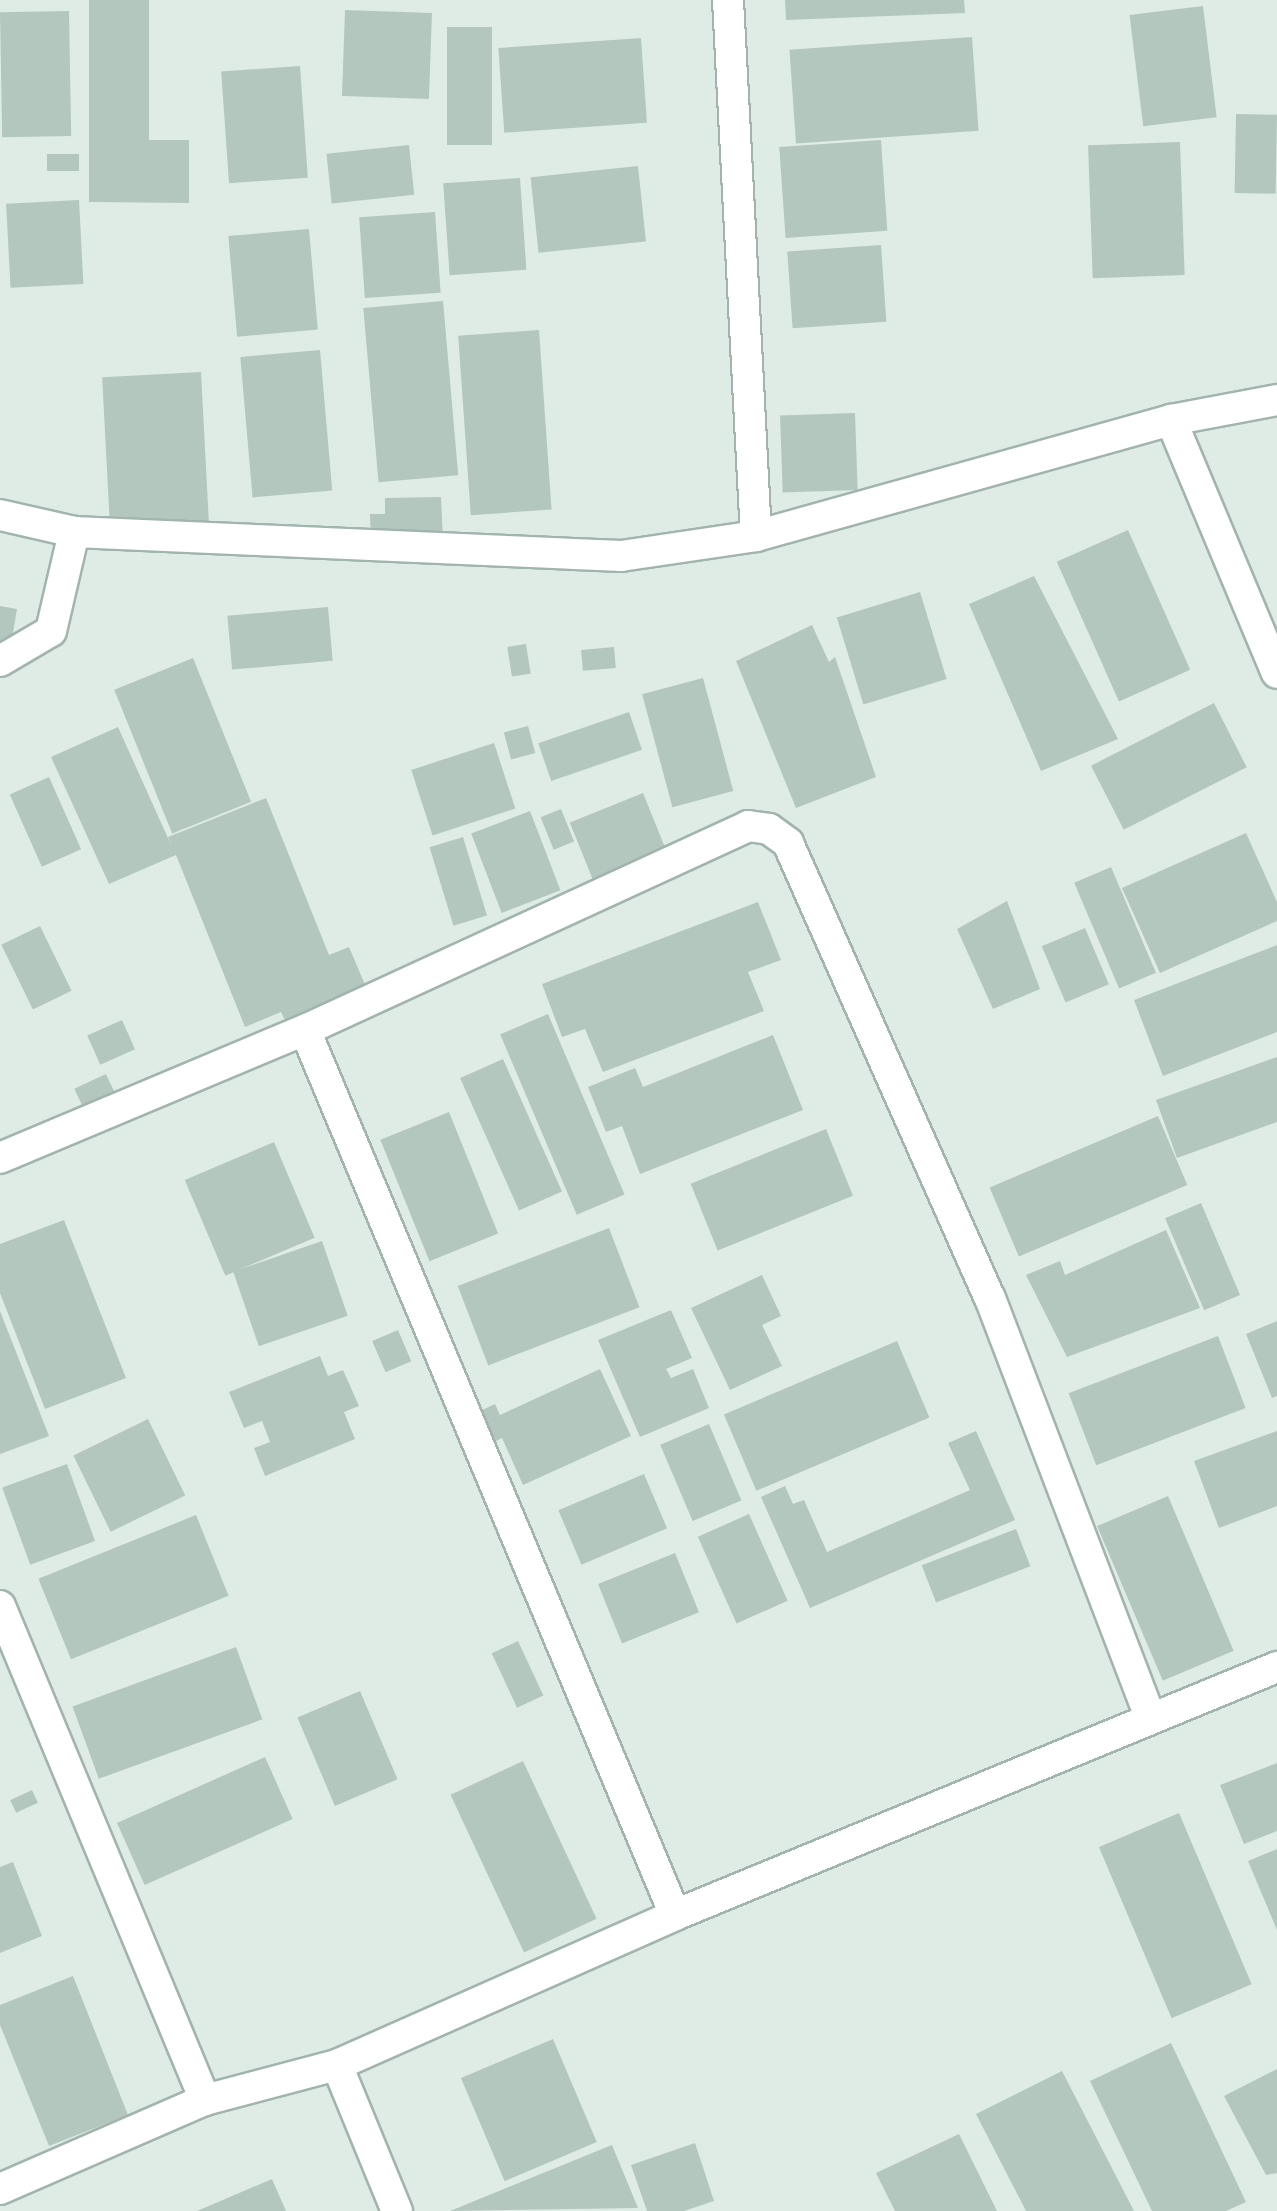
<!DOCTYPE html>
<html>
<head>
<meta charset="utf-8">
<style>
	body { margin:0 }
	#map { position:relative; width:1277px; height:2211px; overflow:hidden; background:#dfece6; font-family:"Nunito Sans",sans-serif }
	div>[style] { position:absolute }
	.building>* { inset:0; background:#b4c7be; transform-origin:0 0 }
	.roads { filter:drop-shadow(2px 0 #a1b4ad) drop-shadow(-2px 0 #a1b4ad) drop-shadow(0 2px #a1b4ad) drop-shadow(0 -2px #a1b4ad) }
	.street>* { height:30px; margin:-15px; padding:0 15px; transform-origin:15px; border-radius:15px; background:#fff }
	span { translate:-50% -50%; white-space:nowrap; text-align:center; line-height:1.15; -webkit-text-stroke:8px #f0f8f4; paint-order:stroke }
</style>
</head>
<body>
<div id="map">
	<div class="building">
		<i style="clip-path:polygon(89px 0,149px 0,149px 140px,189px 140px,189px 203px,89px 202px)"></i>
		<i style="clip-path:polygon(785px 0,964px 0,965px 13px,786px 20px)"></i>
		<i style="left:1203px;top:6px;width:112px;height:74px;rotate:83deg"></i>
		<i style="left:345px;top:10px;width:87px;height:86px;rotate:2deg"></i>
		<i style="left:69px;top:11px;width:125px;height:69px;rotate:89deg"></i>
		<i style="left:447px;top:27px;width:45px;height:118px"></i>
		<i style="left:972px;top:37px;width:94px;height:183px;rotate:86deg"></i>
		<i style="left:641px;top:38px;width:85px;height:143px;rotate:86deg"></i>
		<i style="left:300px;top:66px;width:112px;height:79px;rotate:86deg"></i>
		<i style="left:1236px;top:114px;width:41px;height:79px;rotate:1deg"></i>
		<i style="left:881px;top:140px;width:91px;height:102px;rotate:86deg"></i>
		<i style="left:1180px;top:142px;width:133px;height:92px;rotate:88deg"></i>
		<i style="left:409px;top:145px;width:50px;height:83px;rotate:84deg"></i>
		<i style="left:47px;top:154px;width:32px;height:17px"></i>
		<i style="left:638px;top:166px;width:76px;height:108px;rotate:84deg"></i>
		<i style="left:520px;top:178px;width:92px;height:77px;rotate:86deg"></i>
		<i style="left:79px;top:200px;width:84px;height:73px;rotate:87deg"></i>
		<i style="left:435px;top:212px;width:81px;height:76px;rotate:86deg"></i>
		<i style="left:309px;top:229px;width:101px;height:81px;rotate:85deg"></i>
		<i style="left:881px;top:245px;width:77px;height:94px;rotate:86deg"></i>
		<i style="left:443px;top:301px;width:175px;height:80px;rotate:85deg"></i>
		<i style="left:539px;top:330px;width:180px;height:81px;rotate:86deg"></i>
		<i style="left:320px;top:350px;width:141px;height:80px;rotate:85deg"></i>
		<i style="left:201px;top:372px;width:163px;height:99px;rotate:87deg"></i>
		<i style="left:855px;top:413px;width:77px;height:75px;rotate:88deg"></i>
		<i style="clip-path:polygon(441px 497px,443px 541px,371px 543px,370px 514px,385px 514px,385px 498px)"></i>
		<i style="left:1128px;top:530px;width:153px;height:78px;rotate:66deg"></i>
		<i style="clip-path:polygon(1034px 576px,1118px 739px,1041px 771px,969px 604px)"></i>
		<i style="left:920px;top:592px;width:91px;height:87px;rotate:73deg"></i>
		<i style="clip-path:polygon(0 606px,17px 609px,8px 663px,0 662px)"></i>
		<i style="left:328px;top:607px;width:54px;height:101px;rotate:85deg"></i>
		<i style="clip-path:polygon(812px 625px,829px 662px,835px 657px,876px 777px,796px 808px,736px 661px)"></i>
		<i style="left:526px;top:644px;width:30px;height:19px;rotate:81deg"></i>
		<i style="left:614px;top:647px;width:21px;height:33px;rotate:85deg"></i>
		<i style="left:193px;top:658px;width:155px;height:85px;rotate:68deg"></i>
		<i style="left:703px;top:678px;width:117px;height:63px;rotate:75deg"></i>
		<i style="left:1214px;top:703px;width:72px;height:138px;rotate:63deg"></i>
		<i style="left:629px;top:712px;width:40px;height:96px;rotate:71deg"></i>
		<i style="left:528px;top:726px;width:28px;height:25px;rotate:75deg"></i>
		<i style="clip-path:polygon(118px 727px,172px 847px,168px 837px,266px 798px,329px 955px,349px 947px,369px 994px,288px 1027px,281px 1012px,245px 1027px,176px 855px,109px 884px,51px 757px)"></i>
		<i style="left:494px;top:743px;width:69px;height:87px;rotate:72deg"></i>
		<i style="left:49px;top:777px;width:79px;height:43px;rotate:66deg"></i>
		<i style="left:643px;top:793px;width:65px;height:79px;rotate:68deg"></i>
		<i style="left:561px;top:809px;width:35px;height:22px;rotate:68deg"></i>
		<i style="left:530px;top:811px;width:85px;height:63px;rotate:69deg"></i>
		<i style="clip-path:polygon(1246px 833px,1277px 902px,1277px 921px,1160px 973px,1122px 888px)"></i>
		<i style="left:463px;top:837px;width:82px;height:35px;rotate:73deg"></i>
		<i style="left:1111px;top:867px;width:115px;height:40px;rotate:67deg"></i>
		<i style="clip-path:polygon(1007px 901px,1040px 989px,993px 1009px,957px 929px)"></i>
		<i style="clip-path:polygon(758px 902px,781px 960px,748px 972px,764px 1011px,603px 1072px,585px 1029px,562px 1037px,542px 984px)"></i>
		<i style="left:40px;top:926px;width:72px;height:43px;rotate:64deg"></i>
		<i style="left:1085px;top:928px;width:61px;height:47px;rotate:67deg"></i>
		<i style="clip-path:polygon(1277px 945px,1277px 1032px,1163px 1076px,1134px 1000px)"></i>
		<i style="left:548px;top:1014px;width:196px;height:52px;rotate:67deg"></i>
		<i style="left:122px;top:1020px;width:32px;height:38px;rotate:66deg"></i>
		<i style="clip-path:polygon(773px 1035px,803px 1110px,640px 1174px,622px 1126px,606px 1132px,588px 1087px,635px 1068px,643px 1087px)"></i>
		<i style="clip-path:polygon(1277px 1057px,1277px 1122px,1177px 1158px,1156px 1100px)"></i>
		<i style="left:503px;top:1059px;width:145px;height:47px;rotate:66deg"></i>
		<i style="left:106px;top:1074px;width:26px;height:35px;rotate:65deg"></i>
		<i style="left:449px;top:1112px;width:131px;height:74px;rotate:68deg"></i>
		<i style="left:1158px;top:1116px;width:75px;height:183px;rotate:67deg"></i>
		<i style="left:826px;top:1129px;width:72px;height:146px;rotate:68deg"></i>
		<i style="left:274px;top:1142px;width:104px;height:97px;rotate:67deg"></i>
		<i style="left:1201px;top:1203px;width:100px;height:39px;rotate:67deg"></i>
		<i style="clip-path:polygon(64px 1220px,126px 1378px,45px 1409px,0 1293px,0 1244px)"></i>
		<i style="left:609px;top:1228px;width:85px;height:162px;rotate:69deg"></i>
		<i style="clip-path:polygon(1166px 1230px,1200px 1308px,1067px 1357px,1026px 1275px,1060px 1261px,1065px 1275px)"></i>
		<i style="left:322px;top:1241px;width:79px;height:94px;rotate:71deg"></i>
		<i style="clip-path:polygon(762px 1275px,781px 1316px,762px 1325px,782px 1366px,730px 1390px,691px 1308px)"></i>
		<i style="clip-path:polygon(671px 1310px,692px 1358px,666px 1369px,671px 1378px,693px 1369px,709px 1408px,640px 1437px,598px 1340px)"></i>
		<i style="clip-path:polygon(0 1311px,49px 1436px,0 1454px)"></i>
		<i style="clip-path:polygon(1277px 1321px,1277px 1396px,1272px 1398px,1246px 1334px)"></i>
		<i style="left:398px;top:1330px;width:34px;height:28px;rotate:67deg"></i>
		<i style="left:1218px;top:1336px;width:77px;height:160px;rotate:69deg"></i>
		<i style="left:897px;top:1341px;width:83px;height:188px;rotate:67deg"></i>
		<i style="clip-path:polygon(320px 1356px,328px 1376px,343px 1370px,359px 1406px,344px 1412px,355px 1439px,265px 1476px,254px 1448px,270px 1442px,262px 1421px,244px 1428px,229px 1392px)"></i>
		<i style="clip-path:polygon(600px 1369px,631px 1436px,523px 1485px,502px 1438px,492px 1443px,478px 1412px,495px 1404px,500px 1415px)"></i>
		<i style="left:148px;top:1419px;width:85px;height:83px;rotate:64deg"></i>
		<i style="left:709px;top:1424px;width:83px;height:53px;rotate:67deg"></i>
		<i style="clip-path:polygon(976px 1431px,1015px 1520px,810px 1608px,761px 1497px,785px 1486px,793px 1504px,804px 1500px,827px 1552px,970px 1490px,948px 1443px)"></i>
		<i style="clip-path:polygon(1277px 1431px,1277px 1506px,1219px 1528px,1194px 1461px)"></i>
		<i style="left:67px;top:1464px;width:82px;height:69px;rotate:70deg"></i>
		<i style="left:644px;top:1474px;width:59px;height:93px;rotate:67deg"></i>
		<i style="left:1168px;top:1496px;width:168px;height:77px;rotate:67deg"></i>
		<i style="left:749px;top:1514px;width:95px;height:56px;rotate:66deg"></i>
		<i style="left:196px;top:1515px;width:87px;height:170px;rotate:68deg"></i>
		<i style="left:1016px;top:1529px;width:40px;height:101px;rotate:69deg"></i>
		<i style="left:675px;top:1553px;width:64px;height:83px;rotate:68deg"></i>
		<i style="left:518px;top:1641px;width:60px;height:29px;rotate:65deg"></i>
		<i style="left:236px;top:1647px;width:77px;height:174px;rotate:70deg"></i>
		<i style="left:360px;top:1691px;width:96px;height:68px;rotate:67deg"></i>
		<i style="left:265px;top:1757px;width:68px;height:162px;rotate:66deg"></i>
		<i style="left:523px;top:1761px;width:174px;height:80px;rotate:65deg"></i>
		<i style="clip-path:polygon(1277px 1763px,1277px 1831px,1244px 1844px,1220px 1785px)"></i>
		<i style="left:32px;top:1790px;width:14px;height:24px;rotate:65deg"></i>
		<i style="left:1179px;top:1813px;width:186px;height:87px;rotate:67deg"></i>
		<i style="clip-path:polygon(1277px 1849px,1277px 1930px,1248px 1861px)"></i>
		<i style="clip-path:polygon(13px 1862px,42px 1936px,0 1953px,0 1867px)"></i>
		<i style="clip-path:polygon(73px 1976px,128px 2115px,49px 2146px,0 2025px,0 2005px)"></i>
		<i style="left:553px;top:2039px;width:112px;height:100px;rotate:67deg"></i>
		<i style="clip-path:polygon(1171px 2043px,1246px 2202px,1226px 2211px,1152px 2211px,1090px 2081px)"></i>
		<i style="clip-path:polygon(1277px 2069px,1277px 2173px,1266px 2175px,1224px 2096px)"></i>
		<i style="clip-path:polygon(1062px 2071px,1134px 2211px,1026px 2211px,976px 2114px)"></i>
		<i style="clip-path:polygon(959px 2134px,997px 2211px,895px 2211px,876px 2173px)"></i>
		<i style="clip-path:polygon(695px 2143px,714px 2201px,684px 2211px,647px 2211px,631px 2165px)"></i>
		<i style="clip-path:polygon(612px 2145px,638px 2208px,450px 2211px)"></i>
		<i style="clip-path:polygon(272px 2179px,286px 2211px,197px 2211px)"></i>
	</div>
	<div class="roads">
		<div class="street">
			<i style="left:728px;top:0;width:537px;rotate:87.01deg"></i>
			<i style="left:1171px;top:420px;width:274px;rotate:67.3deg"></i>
			<i style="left:0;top:515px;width:76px;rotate:12.9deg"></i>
			<i style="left:74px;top:532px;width:548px;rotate:2.51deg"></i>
			<i style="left:621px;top:556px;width:136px;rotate:-8.4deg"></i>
			<i style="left:756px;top:536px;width:431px;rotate:-15.6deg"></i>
			<i style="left:1171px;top:420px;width:108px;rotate:-10.7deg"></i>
			<i style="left:0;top:661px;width:59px;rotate:-30.5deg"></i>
			<i style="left:51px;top:631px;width:102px;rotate:-76.9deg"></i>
			<i style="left:305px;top:1030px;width:959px;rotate:67.31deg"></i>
			<i style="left:0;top:1158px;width:331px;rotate:-22.8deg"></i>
			<i style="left:305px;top:1030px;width:488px;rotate:-24.7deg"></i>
			<i style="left:748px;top:826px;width:21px;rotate:8deg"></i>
			<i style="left:769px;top:829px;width:24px;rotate:36deg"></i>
			<i style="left:788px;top:843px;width:498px;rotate:66.1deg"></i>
			<i style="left:990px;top:1298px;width:449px;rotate:69.1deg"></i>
			<i style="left:0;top:1606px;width:535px;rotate:67.46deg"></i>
			<i style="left:337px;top:2065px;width:158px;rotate:67.7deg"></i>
			<i style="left:0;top:2189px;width:223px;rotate:-23.5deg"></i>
			<i style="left:205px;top:2100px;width:137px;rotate:-14.9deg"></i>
			<i style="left:337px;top:2065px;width:370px;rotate:-23.9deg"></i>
			<i style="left:675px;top:1915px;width:651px;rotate:-22.39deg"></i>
		</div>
	</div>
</div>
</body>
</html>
